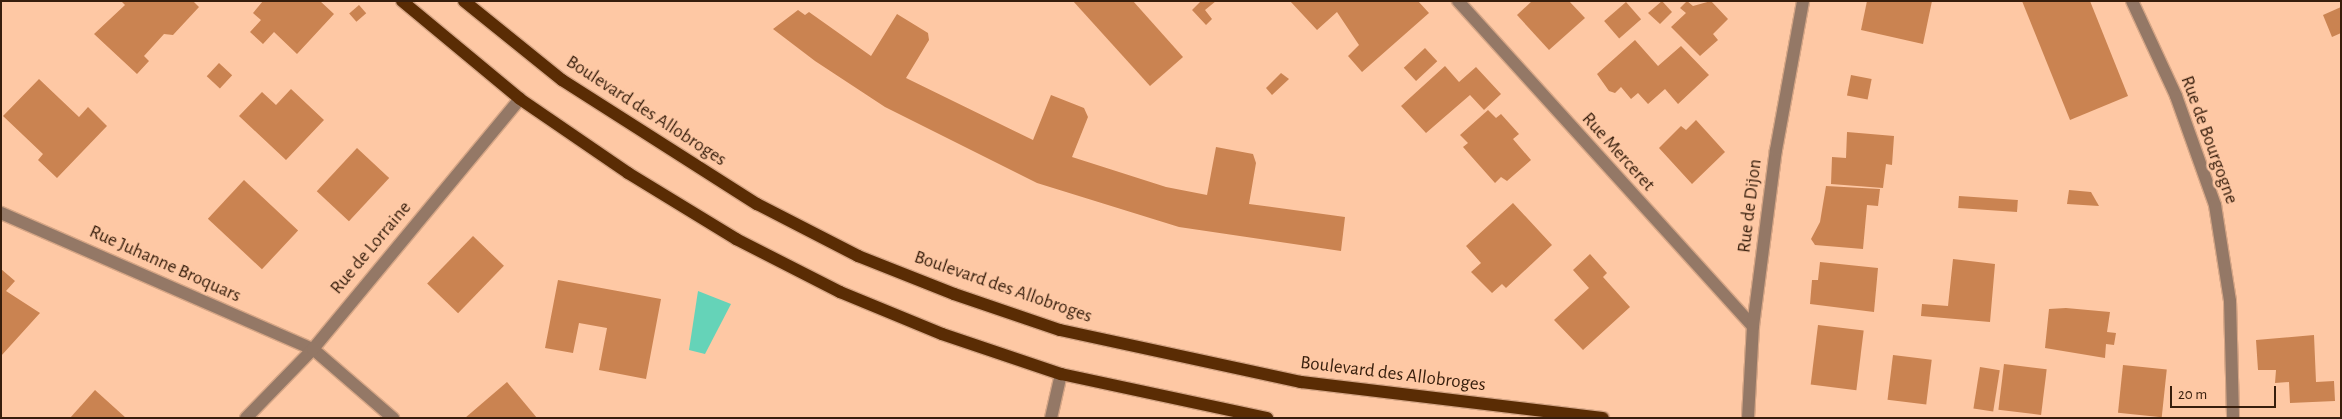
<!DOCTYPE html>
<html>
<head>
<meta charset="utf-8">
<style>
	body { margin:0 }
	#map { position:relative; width:2342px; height:419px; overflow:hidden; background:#fec8a4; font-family:"Alegreya Sans",sans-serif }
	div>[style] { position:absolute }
	.water>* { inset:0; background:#65d3b8 }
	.building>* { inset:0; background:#ca8351; transform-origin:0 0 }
	.roads { filter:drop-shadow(1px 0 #d6a686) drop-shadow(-1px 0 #d6a686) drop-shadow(0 1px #d6a686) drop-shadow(0 -1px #d6a686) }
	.minor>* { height:12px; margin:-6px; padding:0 6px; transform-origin:6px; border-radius:6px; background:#947866 }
	.major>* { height:12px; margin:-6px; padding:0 6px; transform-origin:6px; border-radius:6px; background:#5a2c04 }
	span { translate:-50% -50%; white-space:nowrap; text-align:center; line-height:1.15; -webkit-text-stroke:5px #fec8a4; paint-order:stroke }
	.street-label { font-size:19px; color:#371e0c }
	.frame { position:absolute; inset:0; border:2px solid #371e0c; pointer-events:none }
	.scale { position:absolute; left:2170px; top:386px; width:106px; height:22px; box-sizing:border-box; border:2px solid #371e0c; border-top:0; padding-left:6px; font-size:15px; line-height:18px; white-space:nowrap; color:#371e0c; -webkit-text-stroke:4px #fec8a4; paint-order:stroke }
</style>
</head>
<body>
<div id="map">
	<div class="water">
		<i style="clip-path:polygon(698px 291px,731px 304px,705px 354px,689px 350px)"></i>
	</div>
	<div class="building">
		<i style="clip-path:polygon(121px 1px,193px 1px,199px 7px,173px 35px,164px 34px,144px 56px,149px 61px,137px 74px,94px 34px,125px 5px)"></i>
		<i style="clip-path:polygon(263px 1px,320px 1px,334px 14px,297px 54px,274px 32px,263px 44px,250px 32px,261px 20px,253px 13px)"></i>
		<i style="clip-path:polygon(1073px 1px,1133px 1px,1183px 57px,1150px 86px)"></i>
		<i style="clip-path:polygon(1201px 1px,1216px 1px,1205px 10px,1212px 19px,1206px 25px,1192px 10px)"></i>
		<i style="clip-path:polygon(1290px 1px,1418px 1px,1429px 13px,1362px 72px,1348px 56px,1359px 45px,1337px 12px,1317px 30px)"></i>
		<i style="clip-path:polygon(1532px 1px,1569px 1px,1585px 18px,1549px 50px,1517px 15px)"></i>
		<i style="clip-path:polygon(1662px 1px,1672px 12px,1660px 24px,1648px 13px)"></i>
		<i style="clip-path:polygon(1687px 1px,1693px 6px,1711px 1px,1728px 19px,1713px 34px,1718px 40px,1700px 56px,1671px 27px,1686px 13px,1680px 8px)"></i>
		<i style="clip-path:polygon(1867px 1px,1932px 1px,1923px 44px,1861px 30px)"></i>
		<i style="clip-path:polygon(2022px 1px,2090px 1px,2128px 96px,2070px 120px)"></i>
		<i style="left:1626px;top:2px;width:23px;height:29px;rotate:49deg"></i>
		<i style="left:359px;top:5px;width:11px;height:13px;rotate:49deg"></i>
		<i style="clip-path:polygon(2341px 7px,2341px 33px,2332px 37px,2323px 15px)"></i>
		<i style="clip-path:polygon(798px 10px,805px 15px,809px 12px,871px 56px,897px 14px,928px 33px,929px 40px,906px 78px,1033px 140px,1051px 95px,1084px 108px,1088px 117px,1072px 157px,1166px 187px,1207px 195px,1216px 147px,1253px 154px,1256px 163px,1249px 204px,1345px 217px,1341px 251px,1179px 227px,1037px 183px,885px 107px,815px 61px,773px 29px)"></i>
		<i style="clip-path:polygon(1635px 40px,1658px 66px,1681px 46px,1709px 75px,1678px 104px,1665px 89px,1648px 104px,1638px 93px,1631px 99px,1621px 87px,1615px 93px,1609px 91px,1597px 74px)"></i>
		<i style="left:1425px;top:48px;width:18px;height:29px;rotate:47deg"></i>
		<i style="left:219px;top:63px;width:18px;height:18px;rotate:43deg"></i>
		<i style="clip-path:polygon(1445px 66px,1459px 82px,1476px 67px,1501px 94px,1484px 110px,1470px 95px,1426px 133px,1401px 106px)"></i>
		<i style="clip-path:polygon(1281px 73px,1289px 79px,1272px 95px,1266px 88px)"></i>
		<i style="left:1851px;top:75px;width:21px;height:21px;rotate:11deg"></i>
		<i style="clip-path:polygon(39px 79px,79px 117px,88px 107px,107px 126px,57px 178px,38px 160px,43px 154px,3px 116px)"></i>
		<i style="clip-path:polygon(291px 89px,324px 120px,286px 160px,239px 116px,262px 92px,276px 105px)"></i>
		<i style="clip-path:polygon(1488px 110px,1496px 118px,1501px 114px,1519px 134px,1513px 139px,1531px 160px,1507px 181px,1501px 177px,1495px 183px,1463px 147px,1468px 143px,1460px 135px)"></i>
		<i style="clip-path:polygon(1696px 120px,1725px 152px,1692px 184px,1659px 148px,1681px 126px,1686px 130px)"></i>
		<i style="clip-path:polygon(1847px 132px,1894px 136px,1892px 165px,1886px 164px,1883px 188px,1831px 184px,1832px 157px,1846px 158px)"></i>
		<i style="left:357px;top:148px;width:44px;height:59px;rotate:43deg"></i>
		<i style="left:244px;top:180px;width:74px;height:53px;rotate:43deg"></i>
		<i style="clip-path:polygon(1826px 186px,1880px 189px,1878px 206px,1867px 205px,1863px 249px,1815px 245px,1811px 239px,1820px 222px)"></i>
		<i style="clip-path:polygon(2069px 190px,2091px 192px,2099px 206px,2067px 204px)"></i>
		<i style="left:1959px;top:196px;width:59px;height:12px;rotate:4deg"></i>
		<i style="clip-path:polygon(1513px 203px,1552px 245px,1506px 288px,1502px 284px,1492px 293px,1471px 272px,1481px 263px,1466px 246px)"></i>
		<i style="left:473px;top:236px;width:43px;height:66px;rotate:44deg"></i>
		<i style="clip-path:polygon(1590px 254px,1607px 273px,1603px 277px,1630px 307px,1583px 350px,1554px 320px,1589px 288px,1573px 270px)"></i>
		<i style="clip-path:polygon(1953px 259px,1995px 264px,1990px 322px,1921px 316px,1922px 304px,1948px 306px)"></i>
		<i style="clip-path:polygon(1820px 262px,1878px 268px,1874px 312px,1810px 304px,1812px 280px,1818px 280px)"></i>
		<i style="clip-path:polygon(1px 269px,15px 281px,6px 291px,40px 313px,1px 356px)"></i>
		<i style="clip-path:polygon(558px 280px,661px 299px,646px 379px,599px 370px,607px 328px,579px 323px,573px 353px,545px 348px)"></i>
		<i style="clip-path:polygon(2066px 308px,2110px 312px,2107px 332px,2116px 333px,2114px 345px,2106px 344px,2105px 358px,2045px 348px,2049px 309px)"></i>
		<i style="left:1818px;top:325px;width:46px;height:60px;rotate:7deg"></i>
		<i style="clip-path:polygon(2314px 335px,2316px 382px,2334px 381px,2335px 401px,2290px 403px,2289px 382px,2275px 383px,2276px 370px,2258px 370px,2256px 340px)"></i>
		<i style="left:1893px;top:355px;width:39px;height:45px;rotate:7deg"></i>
		<i style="left:2004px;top:364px;width:43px;height:46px;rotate:7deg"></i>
		<i style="left:2123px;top:365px;width:44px;height:48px;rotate:6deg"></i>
		<i style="left:1980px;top:367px;width:20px;height:42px;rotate:9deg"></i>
		<i style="clip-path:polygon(507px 382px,537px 418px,465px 418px)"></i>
		<i style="clip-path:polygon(95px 390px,126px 418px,70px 418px)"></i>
	</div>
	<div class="roads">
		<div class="minor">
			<i style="left:1458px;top:1px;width:439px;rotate:47.8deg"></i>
			<i style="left:2132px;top:1px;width:105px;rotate:65.1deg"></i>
			<i style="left:2176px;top:96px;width:116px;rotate:70.3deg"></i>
			<i style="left:2215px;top:205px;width:97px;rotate:81.1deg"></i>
			<i style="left:2230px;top:301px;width:117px;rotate:88.5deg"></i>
			<i style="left:1px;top:213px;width:340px;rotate:23.6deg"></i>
			<i style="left:313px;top:349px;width:106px;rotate:40.8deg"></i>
			<i style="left:246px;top:418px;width:96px;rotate:-45.8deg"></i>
			<i style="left:313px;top:349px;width:325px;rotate:-50.4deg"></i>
			<i style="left:1051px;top:418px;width:45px;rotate:-77.2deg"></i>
			<i style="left:1748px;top:418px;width:92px;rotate:-86.9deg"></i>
			<i style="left:1753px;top:326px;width:177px;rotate:-82.6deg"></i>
			<i style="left:1776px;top:150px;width:151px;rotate:-79.7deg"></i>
		</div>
		<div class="major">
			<i style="left:402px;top:1px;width:153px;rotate:39.7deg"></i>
			<i style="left:520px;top:99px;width:131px;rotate:34.4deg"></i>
			<i style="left:628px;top:173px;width:127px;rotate:31.4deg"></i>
			<i style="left:736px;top:239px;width:117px;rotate:27deg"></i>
			<i style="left:840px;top:292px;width:110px;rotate:22.4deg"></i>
			<i style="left:942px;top:334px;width:126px;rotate:18.6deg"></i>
			<i style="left:1061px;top:374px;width:211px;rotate:12.1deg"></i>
			<i style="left:464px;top:1px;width:126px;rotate:38.9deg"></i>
			<i style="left:562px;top:80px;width:231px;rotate:32.5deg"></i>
			<i style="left:757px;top:204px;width:114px;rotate:27.2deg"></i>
			<i style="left:858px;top:256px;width:103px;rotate:21.6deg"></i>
			<i style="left:954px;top:294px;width:112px;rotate:18.8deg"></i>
			<i style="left:1060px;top:330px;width:247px;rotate:12.2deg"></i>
			<i style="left:1301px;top:382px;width:304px;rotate:6.8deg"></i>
		</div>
	</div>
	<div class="street-label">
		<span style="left:646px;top:111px;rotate:33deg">Boulevard des Allobroges</span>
		<span style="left:2209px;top:140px;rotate:70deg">Rue de Bourgogne</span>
		<span style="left:1618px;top:152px;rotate:48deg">Rue Merceret</span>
		<span style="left:1750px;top:206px;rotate:-83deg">Rue de Dijon</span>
		<span style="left:371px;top:248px;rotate:-50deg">Rue de Lorraine</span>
		<span style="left:165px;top:264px;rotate:24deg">Rue Juhanne Broquars</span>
		<span style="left:1003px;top:287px;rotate:19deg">Boulevard des Allobroges</span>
		<span style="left:1393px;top:374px;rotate:7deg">Boulevard des Allobroges</span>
	</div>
	<div class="frame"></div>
	<div class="scale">20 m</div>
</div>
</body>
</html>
